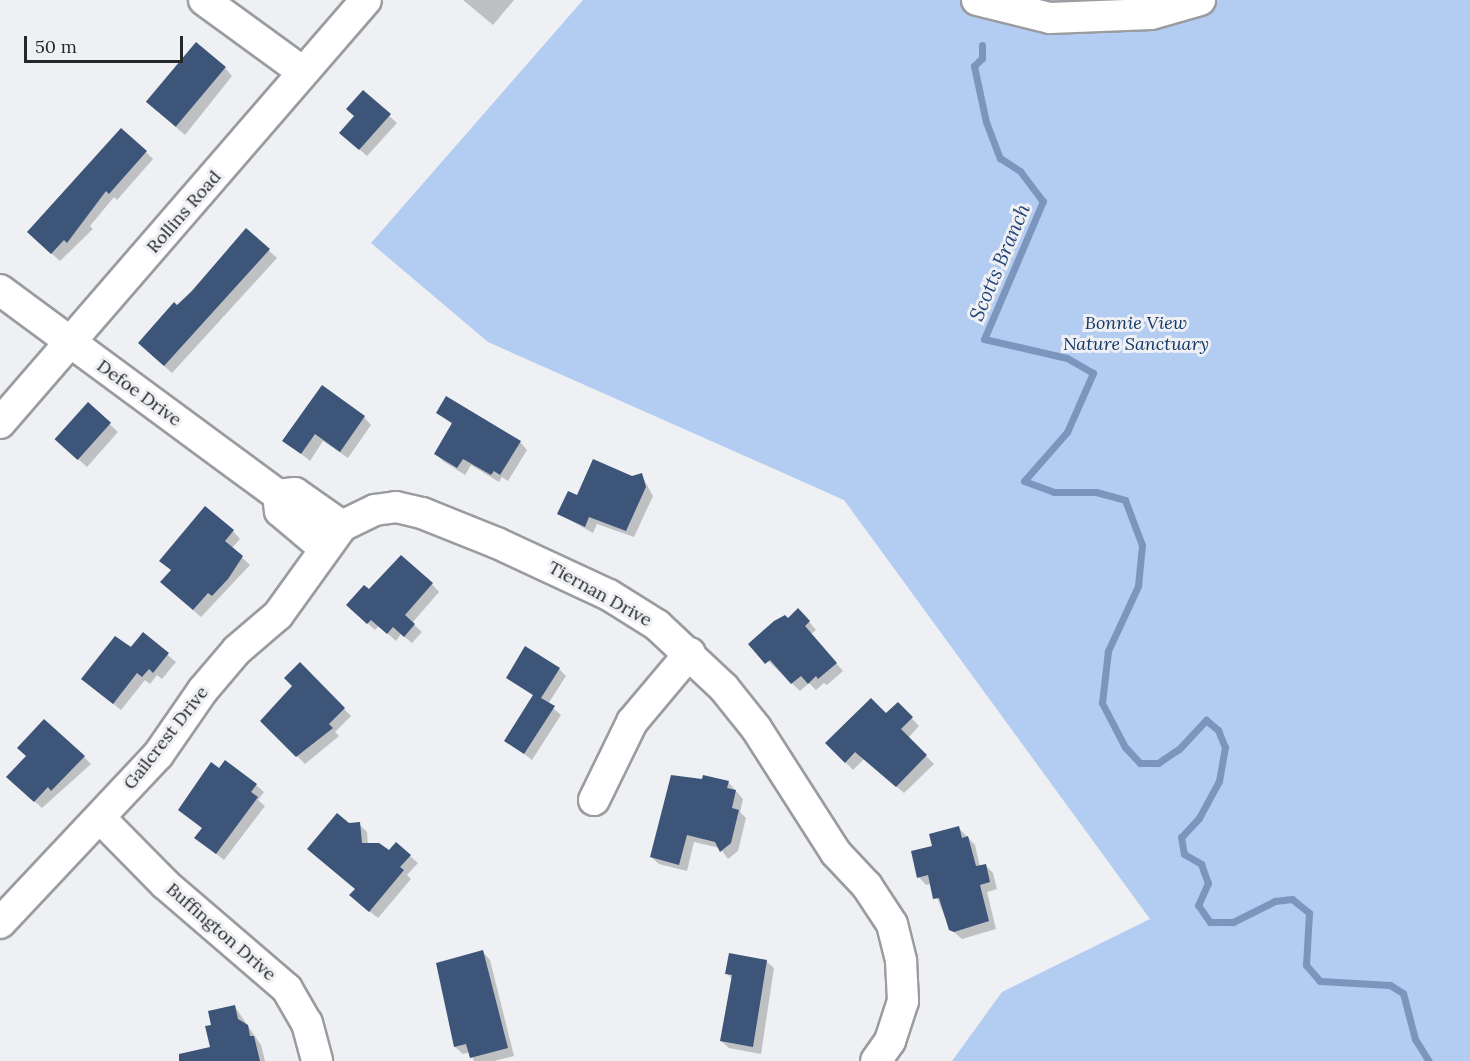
<!DOCTYPE html>
<html>
<head>
<meta charset="utf-8">
<style>
	body { margin:0 }
	#map { position:relative; width:1470px; height:1061px; overflow:hidden; background:#eef0f3; font-family:Lora,serif }
	div>[style] { position:absolute }
	.green>* { inset:0; background:#b3ccf1 }
	.shadow>* { inset:0; background:#0003 }
	.stream>* { height:7px; margin:-3.5px; padding:0 3.5px; transform-origin:3.5px; border-radius:3.5px; background:#7b95bd }
	.building>* { inset:0; background:#3e557a; transform-origin:0 0 }
	.roads { filter:drop-shadow(2px 0 #9a9c9f) drop-shadow(-2px 0 #9a9c9f) drop-shadow(0 2px #9a9c9f) drop-shadow(0 -2px #9a9c9f) }
	.minor>* { height:30px; margin:-15px; padding:0 15px; transform-origin:15px; border-radius:15px; background:#fff }
	span { translate:-50% -50%; white-space:nowrap; text-align:center; line-height:1.15; -webkit-text-stroke:6px #eef0f3; paint-order:stroke }
	.street-label { font-size:18px; color:#262728 }
	.park-label { font-size:18px; color:#153769; font-style:italic }
	.water-label { font-size:20px; color:#24467a; font-style:italic }
	.scale { position:absolute; left:24px; top:36px; width:159px; height:27px; box-sizing:border-box; border:3px solid #262728; border-top:0; padding-left:8px; font-size:18px; line-height:21px; white-space:nowrap; color:#262728; -webkit-text-stroke:4px #eef0f3; paint-order:stroke }
</style>
</head>
<body>
<div id="map">
	<div class="green">
		<i style="clip-path:polygon(583px 0,1470px 0,1470px 1061px,952px 1061px,1002px 992px,1150px 919px,844px 500px,488px 342px,371px 243px)"></i>
	</div>
	<div class="shadow">
		<i style="clip-path:polygon(463px 0,514px 0,493px 25px)"></i>
		<i style="clip-path:polygon(225px 68px,232px 76px,185px 135px,155px 109px)"></i>
		<i style="clip-path:polygon(363px 92px,397px 123px,367px 156px,349px 140px)"></i>
		<i style="clip-path:polygon(146px 152px,153px 159px,117px 200px,114px 197px,90px 226px,93px 229px,60px 261px,36px 240px)"></i>
		<i style="clip-path:polygon(246px 230px,277px 258px,172px 373px,147px 351px,177px 307px)"></i>
		<i style="clip-path:polygon(88px 404px,118px 432px,87px 467px,67px 449px,69px 426px)"></i>
		<i style="clip-path:polygon(438px 412px,520px 442px,527px 450px,508px 481px,502px 477px,499px 482px,471px 465px,465px 475px,443px 461px,436px 454px,453px 425px)"></i>
		<i style="clip-path:polygon(364px 417px,371px 425px,348px 458px,323px 441px,310px 461px,284px 440px)"></i>
		<i style="clip-path:polygon(641px 474px,653px 496px,634px 537px,597px 524px,593px 533px,559px 514px,578px 497px)"></i>
		<i style="clip-path:polygon(233px 531px,240px 539px,232px 548px,250px 565px,201px 617px,170px 590px,172px 571px)"></i>
		<i style="clip-path:polygon(432px 584px,439px 592px,412px 623px,422px 632px,412px 643px,401px 634px,396px 641px,379px 626px,375px 630px,356px 613px,369px 592px)"></i>
		<i style="clip-path:polygon(806px 618px,816px 630px,811px 634px,843px 671px,827px 685px,824px 683px,816px 690px,809px 683px,800px 691px,750px 644px,788px 620px)"></i>
		<i style="clip-path:polygon(143px 634px,176px 662px,162px 679px,157px 675px,150px 684px,145px 680px,121px 710px,91px 686px)"></i>
		<i style="clip-path:polygon(300px 664px,351px 716px,335px 732px,339px 736px,305px 764px,262px 721px,294px 686px)"></i>
		<i style="clip-path:polygon(559px 669px,566px 676px,548px 704px,561px 715px,532px 760px,506px 740px,534px 696px,507px 677px)"></i>
		<i style="clip-path:polygon(898px 704px,919px 726px,908px 738px,934px 764px,904px 793px,864px 759px,853px 770px,827px 743px,886px 715px)"></i>
		<i style="clip-path:polygon(84px 757px,91px 764px,42px 808px,16px 785px)"></i>
		<i style="clip-path:polygon(220px 770px,256px 785px,264px 792px,258px 800px,265px 806px,224px 860px,196px 838px,203px 829px,180px 810px)"></i>
		<i style="clip-path:polygon(728px 782px,743px 799px,740px 812px,746px 818px,738px 851px,728px 859px,720px 848px,694px 842px,687px 871px,659px 864px,651px 857px)"></i>
		<i style="clip-path:polygon(359px 824px,367px 832px,368px 845px,389px 852px,396px 844px,418px 863px,407px 875px,411px 879px,378px 918px,359px 903px,356px 890px,349px 825px)"></i>
		<i style="clip-path:polygon(959px 828px,975px 845px,980px 867px,985px 865px,993px 873px,997px 889px,987px 892px,996px 929px,962px 939px,950px 929px,931px 884px,926px 885px,919px 877px,934px 847px)"></i>
		<i style="clip-path:polygon(483px 952px,490px 960px,514px 1056px,494px 1061px,474px 1061px,470px 1052px,463px 1054px,455px 1047px,438px 964px)"></i>
		<i style="clip-path:polygon(766px 961px,774px 968px,761px 1054px,729px 1048px,721px 1041px,732px 979px,727px 973px)"></i>
		<i style="clip-path:polygon(235px 1007px,261px 1045px,265px 1061px,197px 1061px,211px 1048px,213px 1026px)"></i>
	</div>
	<div class="stream">
		<i style="left:982px;top:45px;width:13px;rotate:90deg"></i>
		<i style="left:982px;top:58px;width:11px;rotate:135deg"></i>
		<i style="left:974px;top:66px;width:57px;rotate:77.9deg"></i>
		<i style="left:986px;top:122px;width:39px;rotate:69deg"></i>
		<i style="left:1000px;top:158px;width:24px;rotate:33deg"></i>
		<i style="left:1020px;top:171px;width:38px;rotate:53deg"></i>
		<i style="left:1043px;top:201px;width:150px;rotate:113.1deg"></i>
		<i style="left:984px;top:339px;width:85px;rotate:12.9deg"></i>
		<i style="left:1067px;top:358px;width:30px;rotate:30deg"></i>
		<i style="left:1093px;top:373px;width:64px;rotate:113.8deg"></i>
		<i style="left:1067px;top:432px;width:65px;rotate:131.3deg"></i>
		<i style="left:1024px;top:481px;width:32px;rotate:20deg"></i>
		<i style="left:1054px;top:492px;width:42px"></i>
		<i style="left:1096px;top:492px;width:30px;rotate:15deg"></i>
		<i style="left:1125px;top:500px;width:48px;rotate:69.3deg"></i>
		<i style="left:1142px;top:545px;width:41px;rotate:95.6deg"></i>
		<i style="left:1138px;top:586px;width:72px;rotate:114.8deg"></i>
		<i style="left:1108px;top:651px;width:52px;rotate:96.6deg"></i>
		<i style="left:1102px;top:703px;width:50px;rotate:62.4deg"></i>
		<i style="left:1125px;top:747px;width:22px;rotate:47deg"></i>
		<i style="left:1140px;top:763px;width:18px"></i>
		<i style="left:1158px;top:763px;width:25px;rotate:-34deg"></i>
		<i style="left:1179px;top:749px;width:40px;rotate:-47deg"></i>
		<i style="left:1206px;top:720px;width:16px;rotate:40deg"></i>
		<i style="left:1218px;top:730px;width:18px;rotate:68deg"></i>
		<i style="left:1225px;top:747px;width:35px;rotate:100deg"></i>
		<i style="left:1219px;top:781px;width:42px;rotate:118.4deg"></i>
		<i style="left:1199px;top:818px;width:26px;rotate:133deg"></i>
		<i style="left:1181px;top:837px;width:17px;rotate:80deg"></i>
		<i style="left:1184px;top:854px;width:20px;rotate:30deg"></i>
		<i style="left:1201px;top:864px;width:20px;rotate:70deg"></i>
		<i style="left:1208px;top:883px;width:24px;rotate:114deg"></i>
		<i style="left:1198px;top:905px;width:21px;rotate:55deg"></i>
		<i style="left:1210px;top:922px;width:23px"></i>
		<i style="left:1233px;top:922px;width:47px;rotate:-26.6deg"></i>
		<i style="left:1275px;top:901px;width:17px;rotate:-7deg"></i>
		<i style="left:1292px;top:899px;width:22px;rotate:39deg"></i>
		<i style="left:1309px;top:913px;width:52px;rotate:93.3deg"></i>
		<i style="left:1306px;top:965px;width:21px;rotate:49deg"></i>
		<i style="left:1320px;top:981px;width:70px;rotate:3.3deg"></i>
		<i style="left:1390px;top:985px;width:15px;rotate:32deg"></i>
		<i style="left:1403px;top:993px;width:48px;rotate:75.4deg"></i>
		<i style="left:1415px;top:1039px;width:26px;rotate:58deg"></i>
	</div>
	<div class="building">
		<i style="left:196px;top:42px;width:39px;height:78px;rotate:40deg"></i>
		<i style="clip-path:polygon(363px 90px,391px 114px,359px 150px,339px 133px,354px 116px,346px 109px)"></i>
		<i style="clip-path:polygon(121px 128px,147px 151px,109px 194px,106px 191px,67px 243px,64px 240px,51px 254px,27px 232px)"></i>
		<i style="clip-path:polygon(246px 228px,270px 249px,164px 366px,138px 343px,174px 302px,177px 305px,192px 291px)"></i>
		<i style="clip-path:polygon(322px 385px,365px 416px,340px 452px,315px 434px,301px 454px,282px 441px)"></i>
		<i style="clip-path:polygon(446px 396px,521px 441px,500px 475px,494px 471px,491px 475px,463px 459px,457px 468px,434px 454px,452px 423px,436px 413px)"></i>
		<i style="left:88px;top:402px;width:31px;height:50px;rotate:42deg"></i>
		<i style="clip-path:polygon(593px 459px,632px 476px,642px 473px,646px 487px,626px 531px,589px 517px,585px 527px,557px 514px,568px 491px,577px 495px)"></i>
		<i style="clip-path:polygon(205px 506px,234px 530px,225px 541px,243px 556px,228px 579px,212px 596px,208px 593px,193px 610px,160px 582px,171px 570px,159px 561px)"></i>
		<i style="clip-path:polygon(401px 555px,433px 583px,405px 615px,415px 624px,404px 637px,393px 627px,387px 634px,371px 620px,367px 624px,346px 605px,364px 585px,369px 589px)"></i>
		<i style="clip-path:polygon(798px 608px,810px 621px,805px 626px,837px 663px,818px 679px,816px 676px,808px 684px,801px 676px,791px 684px,770px 660px,765px 664px,748px 644px,774px 621px,785px 615px,788px 618px)"></i>
		<i style="clip-path:polygon(143px 632px,169px 653px,153px 673px,149px 669px,142px 677px,137px 673px,113px 704px,81px 679px,115px 636px,131px 647px)"></i>
		<i style="clip-path:polygon(525px 646px,560px 668px,541px 698px,555px 706px,524px 754px,504px 741px,533px 695px,506px 678px)"></i>
		<i style="clip-path:polygon(300px 662px,345px 708px,329px 724px,333px 728px,296px 757px,260px 721px,292px 686px,284px 678px)"></i>
		<i style="clip-path:polygon(871px 698px,886px 713px,898px 702px,913px 717px,901px 729px,927px 755px,896px 787px,855px 752px,845px 763px,825px 743px)"></i>
		<i style="clip-path:polygon(44px 719px,85px 756px,51px 791px,48px 787px,34px 802px,6px 777px,26px 756px,17px 748px)"></i>
		<i style="clip-path:polygon(225px 760px,257px 784px,251px 792px,258px 797px,216px 854px,194px 838px,202px 828px,178px 810px,211px 762px,219px 768px)"></i>
		<i style="clip-path:polygon(671px 775px,702px 779px,703px 775px,729px 781px,727px 788px,736px 790px,732px 808px,739px 810px,731px 843px,720px 852px,715px 842px,687px 835px,679px 865px,650px 857px)"></i>
		<i style="clip-path:polygon(337px 813px,349px 823px,360px 822px,362px 843px,379px 843px,389px 850px,396px 842px,411px 855px,400px 867px,404px 870px,369px 912px,349px 895px,355px 889px,307px 849px)"></i>
		<i style="clip-path:polygon(959px 826px,962px 838px,968px 836px,976px 866px,986px 864px,990px 882px,980px 885px,989px 921px,954px 932px,949px 930px,939px 898px,933px 899px,928px 875px,917px 878px,911px 851px,932px 846px,929px 834px)"></i>
		<i style="clip-path:polygon(483px 950px,508px 1048px,470px 1058px,466px 1044px,454px 1047px,436px 963px)"></i>
		<i style="clip-path:polygon(729px 953px,767px 960px,753px 1047px,720px 1041px,732px 975px,725px 974px)"></i>
		<i style="clip-path:polygon(235px 1005px,238px 1019px,248px 1025px,250px 1036px,254px 1036px,260px 1061px,179px 1061px,179px 1054px,210px 1047px,205px 1026px,211px 1025px,208px 1011px)"></i>
	</div>
	<div class="roads">
		<div class="minor">
			<i style="left:204px;top:0;width:122px;rotate:36deg"></i>
			<i style="left:977px;top:0;width:75px;rotate:13.9deg"></i>
			<i style="left:1050px;top:18px;width:101px;rotate:-2.3deg"></i>
			<i style="left:1151px;top:14px;width:51px;rotate:-15.9deg"></i>
			<i style="left:0;top:290px;width:345px;rotate:36.4deg"></i>
			<i style="left:278px;top:495px;width:17px;rotate:-7deg"></i>
			<i style="left:295px;top:493px;width:57px;rotate:35.1deg"></i>
			<i style="left:0;top:423px;width:559px;rotate:-49.13deg"></i>
			<i style="left:278px;top:495px;width:16px;rotate:83deg"></i>
			<i style="left:280px;top:511px;width:57px;rotate:40.1deg"></i>
			<i style="left:594px;top:800px;width:87px;rotate:-64deg"></i>
			<i style="left:632px;top:722px;width:90px;rotate:-50deg"></i>
			<i style="left:100px;top:818px;width:93px;rotate:45.4deg"></i>
			<i style="left:165px;top:884px;width:161px;rotate:40.7deg"></i>
			<i style="left:287px;top:989px;width:39px;rotate:60deg"></i>
			<i style="left:307px;top:1023px;width:39px;rotate:75deg"></i>
			<i style="left:0;top:923px;width:231px;rotate:-46.8deg"></i>
			<i style="left:158px;top:755px;width:79px;rotate:-55.3deg"></i>
			<i style="left:203px;top:690px;width:52px;rotate:-49.6deg"></i>
			<i style="left:237px;top:650px;width:54px;rotate:-40.5deg"></i>
			<i style="left:278px;top:615px;width:110px;rotate:-54.3deg"></i>
			<i style="left:342px;top:526px;width:37px;rotate:-26deg"></i>
			<i style="left:375px;top:510px;width:21px;rotate:-8deg"></i>
			<i style="left:396px;top:507px;width:27px;rotate:13deg"></i>
			<i style="left:422px;top:513px;width:81px;rotate:21.8deg"></i>
			<i style="left:497px;top:543px;width:123px;rotate:24.9deg"></i>
			<i style="left:609px;top:595px;width:57px;rotate:32deg"></i>
			<i style="left:657px;top:625px;width:92px;rotate:43.2deg"></i>
			<i style="left:724px;top:688px;width:51px;rotate:51.3deg"></i>
			<i style="left:756px;top:728px;width:148px;rotate:57.4deg"></i>
			<i style="left:836px;top:853px;width:45px;rotate:46.8deg"></i>
			<i style="left:867px;top:886px;width:45px;rotate:56.7deg"></i>
			<i style="left:892px;top:924px;width:38px;rotate:76deg"></i>
			<i style="left:901px;top:961px;width:40px;rotate:87.1deg"></i>
			<i style="left:903px;top:1001px;width:42px;rotate:108deg"></i>
			<i style="left:890px;top:1041px;width:24px;rotate:125deg"></i>
		</div>
	</div>
	<div class="street-label">
		<span style="left:184px;top:212px;rotate:-49deg">Rollins Road</span>
		<span style="left:139px;top:393px;rotate:36deg">Defoe Drive</span>
		<span style="left:600px;top:594px;rotate:29deg">Tiernan Drive</span>
		<span style="left:166px;top:738px;rotate:-52deg">Gailcrest Drive</span>
		<span style="left:221px;top:932px;rotate:41deg">Buffington Drive</span>
	</div>
	<div class="park-label">
		<span style="left:1136px;top:334px">Bonnie View<br>Nature Sanctuary</span>
	</div>
	<div class="water-label">
		<span style="left:999px;top:262px;rotate:-67deg">Scotts Branch</span>
	</div>
	<div class="scale">50 m</div>
</div>
</body>
</html>
